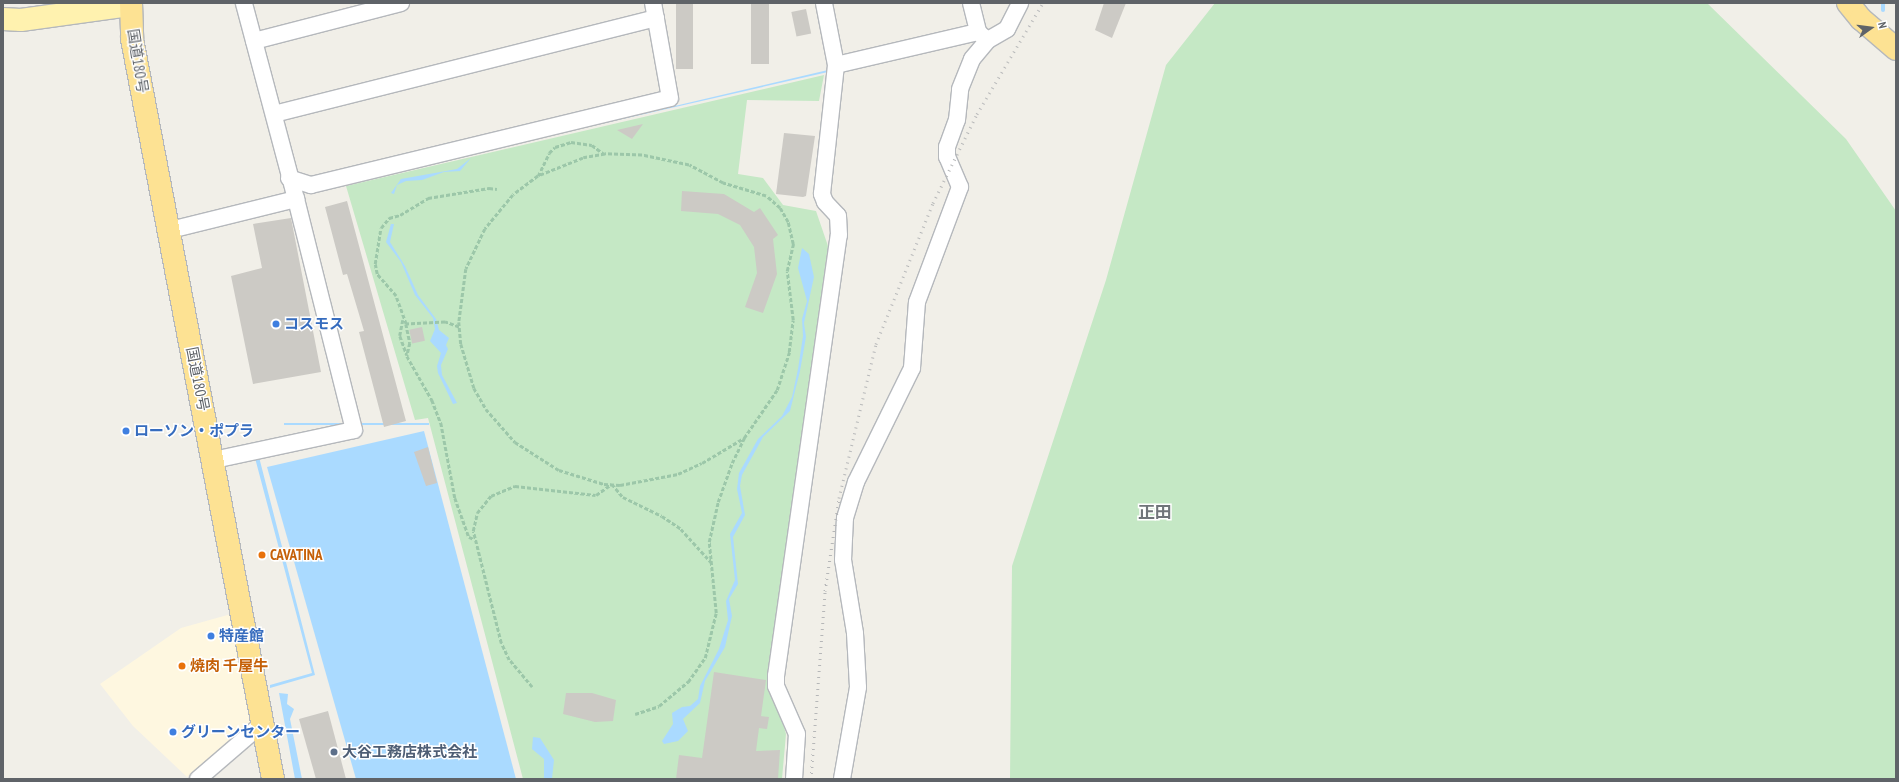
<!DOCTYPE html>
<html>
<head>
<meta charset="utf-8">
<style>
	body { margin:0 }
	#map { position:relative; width:1899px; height:782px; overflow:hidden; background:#f1efe8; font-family:"PT Sans Narrow","Noto Sans JP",sans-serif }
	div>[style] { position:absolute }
	.commercial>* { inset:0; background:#fef7e0 }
	.green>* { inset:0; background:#c5e8c5 }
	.water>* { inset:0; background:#aadaff; transform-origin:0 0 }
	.stream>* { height:4px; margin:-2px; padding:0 2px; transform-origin:2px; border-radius:2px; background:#aadaff }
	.building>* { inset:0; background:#cccac5; transform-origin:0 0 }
	.path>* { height:2.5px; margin-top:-1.25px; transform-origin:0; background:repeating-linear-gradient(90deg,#9cc7a9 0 4px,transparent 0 6px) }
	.roads { filter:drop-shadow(1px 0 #b5b8bc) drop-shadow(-1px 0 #b5b8bc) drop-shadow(0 1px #b5b8bc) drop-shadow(0 -1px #b5b8bc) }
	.street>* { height:16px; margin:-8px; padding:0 8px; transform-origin:8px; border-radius:8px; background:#fff }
	.primary>* { height:22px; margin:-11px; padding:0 11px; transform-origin:11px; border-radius:11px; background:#fff2af }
	.highway>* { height:22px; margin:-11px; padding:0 11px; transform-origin:11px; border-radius:11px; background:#fde293 }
	.rail>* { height:3px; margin-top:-1.5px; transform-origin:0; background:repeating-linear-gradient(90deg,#b6b7b8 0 1px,transparent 0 6px) }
	.dots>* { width:11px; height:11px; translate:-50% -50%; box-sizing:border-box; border:2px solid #fff; border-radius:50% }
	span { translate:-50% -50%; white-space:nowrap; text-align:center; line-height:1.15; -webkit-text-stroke:3px #fff; paint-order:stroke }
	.street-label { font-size:15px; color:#5f6368 }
	.shop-label { font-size:15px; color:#366cbe; font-weight:700 }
	.left { translate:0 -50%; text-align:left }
	.food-label { font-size:15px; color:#c56008; font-weight:700 }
	.service-label { font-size:15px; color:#4e5e75; font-weight:700 }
	.quarter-label { font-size:17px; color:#70757a; font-weight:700 }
	.frame { position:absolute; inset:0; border:4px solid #5f6368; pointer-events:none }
	.north { position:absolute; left:1851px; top:8px; width:40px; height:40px; -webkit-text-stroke:3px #fff; paint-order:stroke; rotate:76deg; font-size:11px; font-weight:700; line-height:16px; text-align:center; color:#5f6368 }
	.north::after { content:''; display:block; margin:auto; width:14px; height:18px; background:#5f6368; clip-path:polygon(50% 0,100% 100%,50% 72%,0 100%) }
</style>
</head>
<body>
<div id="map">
	<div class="commercial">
		<i style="clip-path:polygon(231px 614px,253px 724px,187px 777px,133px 726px,100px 684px,181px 628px)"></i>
	</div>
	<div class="green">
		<i style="clip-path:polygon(1215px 3px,1707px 3px,1846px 139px,1896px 211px,1896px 779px,1010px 779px,1012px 566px,1106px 280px,1166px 65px)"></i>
		<i style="clip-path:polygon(824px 75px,819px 101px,747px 100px,738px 174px,763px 178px,783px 205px,816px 211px,828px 246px,769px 672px,786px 734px,782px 779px,523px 779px,428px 418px,415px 420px,346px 186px)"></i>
	</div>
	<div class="water">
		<i style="clip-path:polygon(828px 70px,828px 72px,570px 131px,679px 105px)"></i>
		<i style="clip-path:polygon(471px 158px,460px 171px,444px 172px,422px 180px,406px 181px,397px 185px,394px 194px,391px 193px,401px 179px,457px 169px)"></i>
		<i style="clip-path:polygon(391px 224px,394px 224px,390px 242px,405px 266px,418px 295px,436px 319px,439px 330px,449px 338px,446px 345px,448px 349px,441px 365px,442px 375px,457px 403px,453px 404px,438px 373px,437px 366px,441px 353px,430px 341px,435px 329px,433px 318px,415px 295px,401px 262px,386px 242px)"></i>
		<i style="clip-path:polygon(802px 248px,809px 254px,814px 277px,804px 323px,806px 337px,800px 371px,790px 411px,763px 437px,742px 475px,740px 486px,745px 515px,733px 537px,738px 584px,729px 599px,732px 616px,725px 647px,705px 681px,700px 703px,683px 719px,688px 731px,678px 741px,664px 744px,662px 741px,673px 724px,672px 713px,682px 707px,690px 706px,698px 699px,700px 686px,719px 649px,728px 620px,726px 601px,735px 580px,730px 534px,742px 513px,737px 489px,739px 473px,758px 439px,782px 416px,792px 397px,798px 369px,803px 336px,802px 319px,807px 301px,798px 268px)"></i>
		<i style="left:429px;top:423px;width:2px;height:145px;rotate:90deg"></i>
		<i style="clip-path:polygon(424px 431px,516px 779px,356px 779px,267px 467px)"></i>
		<i style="clip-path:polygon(259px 457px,315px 675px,270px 688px,270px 685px,312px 673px,255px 458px)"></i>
		<i style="clip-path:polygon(279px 693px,288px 694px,287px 704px,294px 709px,290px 719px,302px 779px,295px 779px)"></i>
		<i style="clip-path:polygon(533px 737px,540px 738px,554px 760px,552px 779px,544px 779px,544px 759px,532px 749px)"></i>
	</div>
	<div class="stream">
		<i style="left:1883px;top:10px;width:7px;rotate:-90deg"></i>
	</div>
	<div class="building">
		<i style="left:676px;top:3px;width:17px;height:66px"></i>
		<i style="left:751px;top:3px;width:18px;height:61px"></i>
		<i style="clip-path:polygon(1104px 3px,1126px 3px,1112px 38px,1095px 30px)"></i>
		<i style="left:806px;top:9px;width:25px;height:15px;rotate:78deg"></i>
		<i style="clip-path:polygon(643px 124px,632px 139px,617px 130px)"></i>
		<i style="clip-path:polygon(784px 133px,815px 136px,806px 196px,803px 197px,776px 194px)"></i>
		<i style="clip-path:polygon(682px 191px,724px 194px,754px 212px,760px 208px,778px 235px,773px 239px,777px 274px,763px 313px,745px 307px,757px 273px,754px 247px,740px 225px,718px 214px,681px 211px)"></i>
		<i style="clip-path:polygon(347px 201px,406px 421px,384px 427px,359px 332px,364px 331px,347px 274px,343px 275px,325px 207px)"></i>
		<i style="clip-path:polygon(291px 218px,321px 372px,253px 384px,231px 276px,262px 268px,253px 224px)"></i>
		<i style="left:422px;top:327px;width:14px;height:13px;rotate:78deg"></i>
		<i style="clip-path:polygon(428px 447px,437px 483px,426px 486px,414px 452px)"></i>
		<i style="clip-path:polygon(714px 672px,766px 680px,761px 716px,769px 717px,767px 729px,759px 728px,756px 751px,780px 750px,778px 779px,676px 779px,679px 755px,702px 758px)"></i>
		<i style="clip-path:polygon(566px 693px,592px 693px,616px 700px,613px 721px,595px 722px,563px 714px)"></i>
		<i style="clip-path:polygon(328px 711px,346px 779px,316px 779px,299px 719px)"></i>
	</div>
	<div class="path">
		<i style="left:538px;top:176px;width:25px;rotate:-64deg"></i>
		<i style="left:549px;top:153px;width:8px;rotate:-45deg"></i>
		<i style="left:555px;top:147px;width:17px;rotate:-17deg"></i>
		<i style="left:571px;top:142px;width:21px;rotate:8deg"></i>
		<i style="left:592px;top:145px;width:15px;rotate:37deg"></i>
		<i style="left:403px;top:320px;width:16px;rotate:101deg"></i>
		<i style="left:400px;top:336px;width:20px;rotate:70deg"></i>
		<i style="left:406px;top:324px;width:19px;rotate:78deg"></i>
		<i style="left:410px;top:343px;width:13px;rotate:103deg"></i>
		<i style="left:407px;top:356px;width:51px;rotate:60.4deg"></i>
		<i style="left:432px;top:400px;width:25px;rotate:69deg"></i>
		<i style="left:441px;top:423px;width:76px;rotate:79.4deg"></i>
		<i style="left:455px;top:498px;width:41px;rotate:70.3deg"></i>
		<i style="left:469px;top:537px;width:5px;rotate:22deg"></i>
		<i style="left:459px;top:327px;width:15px;rotate:-160deg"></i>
		<i style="left:445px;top:322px;width:39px;rotate:177deg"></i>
		<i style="left:406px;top:324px;width:30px;rotate:-110deg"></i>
		<i style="left:396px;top:296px;width:29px;rotate:-131deg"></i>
		<i style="left:377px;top:274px;width:10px;rotate:-101deg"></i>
		<i style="left:375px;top:264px;width:36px;rotate:-81deg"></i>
		<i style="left:381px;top:228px;width:13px;rotate:-51deg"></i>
		<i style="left:389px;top:218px;width:11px;rotate:-15deg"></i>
		<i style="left:400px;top:215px;width:33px;rotate:-31deg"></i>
		<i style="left:428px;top:198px;width:62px;rotate:-9.3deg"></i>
		<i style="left:489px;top:188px;width:8px;rotate:7deg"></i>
		<i style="left:532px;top:687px;width:35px;rotate:-130deg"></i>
		<i style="left:509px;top:660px;width:19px;rotate:-115deg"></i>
		<i style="left:501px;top:643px;width:115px;rotate:-104deg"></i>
		<i style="left:473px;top:531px;width:18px;rotate:-77deg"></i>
		<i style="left:477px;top:513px;width:22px;rotate:-51deg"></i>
		<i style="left:491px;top:496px;width:26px;rotate:-23deg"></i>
		<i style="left:515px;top:486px;width:81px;rotate:6.3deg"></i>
		<i style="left:596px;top:495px;width:19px;rotate:-35deg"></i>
		<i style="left:612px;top:484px;width:17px;rotate:50deg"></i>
		<i style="left:623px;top:497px;width:43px;rotate:26deg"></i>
		<i style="left:662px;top:516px;width:23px;rotate:34deg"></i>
		<i style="left:681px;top:529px;width:45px;rotate:47.7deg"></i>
		<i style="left:635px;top:714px;width:25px;rotate:-18deg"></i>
		<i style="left:659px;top:706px;width:38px;rotate:-40deg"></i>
		<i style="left:688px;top:682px;width:29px;rotate:-55deg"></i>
		<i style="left:705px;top:658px;width:46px;rotate:-76.3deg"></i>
		<i style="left:716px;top:613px;width:71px;rotate:-95.6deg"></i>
		<i style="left:709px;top:542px;width:41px;rotate:-77.3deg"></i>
		<i style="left:718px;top:502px;width:41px;rotate:-70.3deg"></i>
		<i style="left:732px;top:463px;width:28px;rotate:-64deg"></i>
		<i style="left:744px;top:438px;width:58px;rotate:-55.5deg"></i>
		<i style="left:777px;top:390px;width:40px;rotate:-72deg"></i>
		<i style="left:789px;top:352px;width:32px;rotate:-83deg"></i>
		<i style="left:793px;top:320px;width:49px;rotate:-97deg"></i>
		<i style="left:787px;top:271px;width:28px;rotate:-77deg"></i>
		<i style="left:793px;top:244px;width:23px;rotate:-103deg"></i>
		<i style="left:788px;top:222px;width:16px;rotate:-120deg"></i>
		<i style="left:780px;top:208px;width:18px;rotate:-139deg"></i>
		<i style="left:766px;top:196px;width:45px;rotate:-163.2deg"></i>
		<i style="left:723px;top:183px;width:38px;rotate:-152deg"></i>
		<i style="left:689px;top:165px;width:48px;rotate:-168deg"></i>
		<i style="left:642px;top:155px;width:37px;rotate:-178deg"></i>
		<i style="left:605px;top:154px;width:22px;rotate:170deg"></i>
		<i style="left:583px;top:158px;width:48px;rotate:158.2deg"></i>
		<i style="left:538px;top:176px;width:31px;rotate:143deg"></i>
		<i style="left:513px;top:195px;width:44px;rotate:129.5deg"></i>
		<i style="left:485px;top:229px;width:44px;rotate:115.4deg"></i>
		<i style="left:466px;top:269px;width:53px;rotate:97.5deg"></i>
		<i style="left:459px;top:322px;width:22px;rotate:85deg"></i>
		<i style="left:461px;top:344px;width:46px;rotate:73.5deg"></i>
		<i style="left:474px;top:388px;width:24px;rotate:60deg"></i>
		<i style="left:486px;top:409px;width:44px;rotate:48.7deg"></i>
		<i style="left:515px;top:442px;width:52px;rotate:32.5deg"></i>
		<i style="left:559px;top:470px;width:47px;rotate:17.3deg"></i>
		<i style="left:604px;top:484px;width:16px;rotate:4deg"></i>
		<i style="left:620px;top:485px;width:59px;rotate:-10.7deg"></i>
		<i style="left:678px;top:474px;width:26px;rotate:-25deg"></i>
		<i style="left:702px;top:463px;width:49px;rotate:-30.8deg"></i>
	</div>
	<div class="roads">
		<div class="street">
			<i style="left:971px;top:3px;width:30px;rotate:76deg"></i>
			<i style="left:978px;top:32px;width:11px;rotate:41deg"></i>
			<i style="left:254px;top:41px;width:152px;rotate:-14.5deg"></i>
			<i style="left:836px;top:65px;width:146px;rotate:-13.1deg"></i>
			<i style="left:274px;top:114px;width:394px;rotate:-14.1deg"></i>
			<i style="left:289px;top:178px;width:23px;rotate:18deg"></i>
			<i style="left:311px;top:185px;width:369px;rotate:-13.6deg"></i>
			<i style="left:670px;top:98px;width:97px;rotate:-100.1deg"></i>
			<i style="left:170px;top:230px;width:130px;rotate:-13.8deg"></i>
			<i style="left:214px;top:460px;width:143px;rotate:-12.1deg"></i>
			<i style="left:354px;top:430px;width:238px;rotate:-104.1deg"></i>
			<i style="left:296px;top:199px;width:203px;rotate:-104.9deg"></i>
			<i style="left:198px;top:779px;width:84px;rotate:-40.7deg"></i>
			<i style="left:794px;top:779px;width:45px;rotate:-86.2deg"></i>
			<i style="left:797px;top:734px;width:52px;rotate:-113.6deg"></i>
			<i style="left:776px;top:686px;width:10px;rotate:-90deg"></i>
			<i style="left:776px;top:676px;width:445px;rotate:-81.9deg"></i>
			<i style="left:839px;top:235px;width:19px;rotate:-93deg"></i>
			<i style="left:838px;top:216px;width:19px;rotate:-133deg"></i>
			<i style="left:825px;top:202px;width:9px;rotate:-111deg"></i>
			<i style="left:822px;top:194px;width:130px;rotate:-83.8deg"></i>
			<i style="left:836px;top:65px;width:63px;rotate:-101deg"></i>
			<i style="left:842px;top:779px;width:93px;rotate:-80.1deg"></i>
			<i style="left:858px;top:687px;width:54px;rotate:-93.2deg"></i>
			<i style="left:855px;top:633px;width:74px;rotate:-99.3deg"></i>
			<i style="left:843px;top:560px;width:42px;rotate:-87.3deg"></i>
			<i style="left:845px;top:518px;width:38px;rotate:-73deg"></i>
			<i style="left:856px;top:482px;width:127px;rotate:-63.8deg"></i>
			<i style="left:912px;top:368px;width:66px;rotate:-85.7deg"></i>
			<i style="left:917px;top:302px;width:123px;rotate:-69.5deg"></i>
			<i style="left:960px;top:187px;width:33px;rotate:-113deg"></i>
			<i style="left:947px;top:157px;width:10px;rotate:-90deg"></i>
			<i style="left:947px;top:147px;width:29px;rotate:-70deg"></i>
			<i style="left:957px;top:120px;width:31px;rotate:-84deg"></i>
			<i style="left:960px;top:89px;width:32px;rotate:-68deg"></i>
			<i style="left:972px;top:59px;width:25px;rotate:-50deg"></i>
			<i style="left:988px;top:40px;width:22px;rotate:-30deg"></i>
			<i style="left:1007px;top:29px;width:29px;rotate:-63deg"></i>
		</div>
		<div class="primary">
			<i style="left:3px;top:19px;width:18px;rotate:3deg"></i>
			<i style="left:21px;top:20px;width:111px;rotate:-7.8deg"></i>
		</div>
		<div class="highway">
			<i style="left:131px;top:3px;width:36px;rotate:88deg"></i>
			<i style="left:132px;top:39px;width:753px;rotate:79.21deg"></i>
			<i style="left:1848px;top:3px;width:21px;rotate:51deg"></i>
			<i style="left:1861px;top:19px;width:46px;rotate:40.6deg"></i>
		</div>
	</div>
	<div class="rail">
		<i style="left:811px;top:779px;width:189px;rotate:-85.7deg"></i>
		<i style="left:825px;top:591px;width:94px;rotate:-81.4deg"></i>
		<i style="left:839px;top:498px;width:158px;rotate:-76.5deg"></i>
		<i style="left:876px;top:344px;width:152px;rotate:-68deg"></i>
		<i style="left:933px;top:203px;width:99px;rotate:-63.7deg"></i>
		<i style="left:977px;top:114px;width:129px;rotate:-59.3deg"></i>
	</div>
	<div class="dots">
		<i style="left:276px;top:324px;background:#3f7fe0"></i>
		<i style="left:126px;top:431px;background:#3f7fe0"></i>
		<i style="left:262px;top:555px;background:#e8710a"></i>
		<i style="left:211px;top:636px;background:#3f7fe0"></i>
		<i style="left:182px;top:666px;background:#e8710a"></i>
		<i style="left:173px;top:732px;background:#3f7fe0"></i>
		<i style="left:334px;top:752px;background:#5c6f8a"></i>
	</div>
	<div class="street-label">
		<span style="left:138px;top:61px;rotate:81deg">国道180号</span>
		<span style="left:198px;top:379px;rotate:79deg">国道180号</span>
	</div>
	<div class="shop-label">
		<span class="left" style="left:284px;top:324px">コスモス</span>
		<span class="left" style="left:134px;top:431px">ローソン・ポプラ</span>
		<span class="left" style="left:219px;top:636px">特産館</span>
		<span class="left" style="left:181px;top:732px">グリーンセンター</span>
	</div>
	<div class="food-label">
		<span class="left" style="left:270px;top:555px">CAVATINA</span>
		<span class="left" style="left:190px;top:666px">焼肉 千屋牛</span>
	</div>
	<div class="service-label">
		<span class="left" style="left:342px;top:752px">大谷工務店株式会社</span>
	</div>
	<div class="quarter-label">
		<span style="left:1155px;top:513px">正田</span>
	</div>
	<div class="frame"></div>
	<div class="north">N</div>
</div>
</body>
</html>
